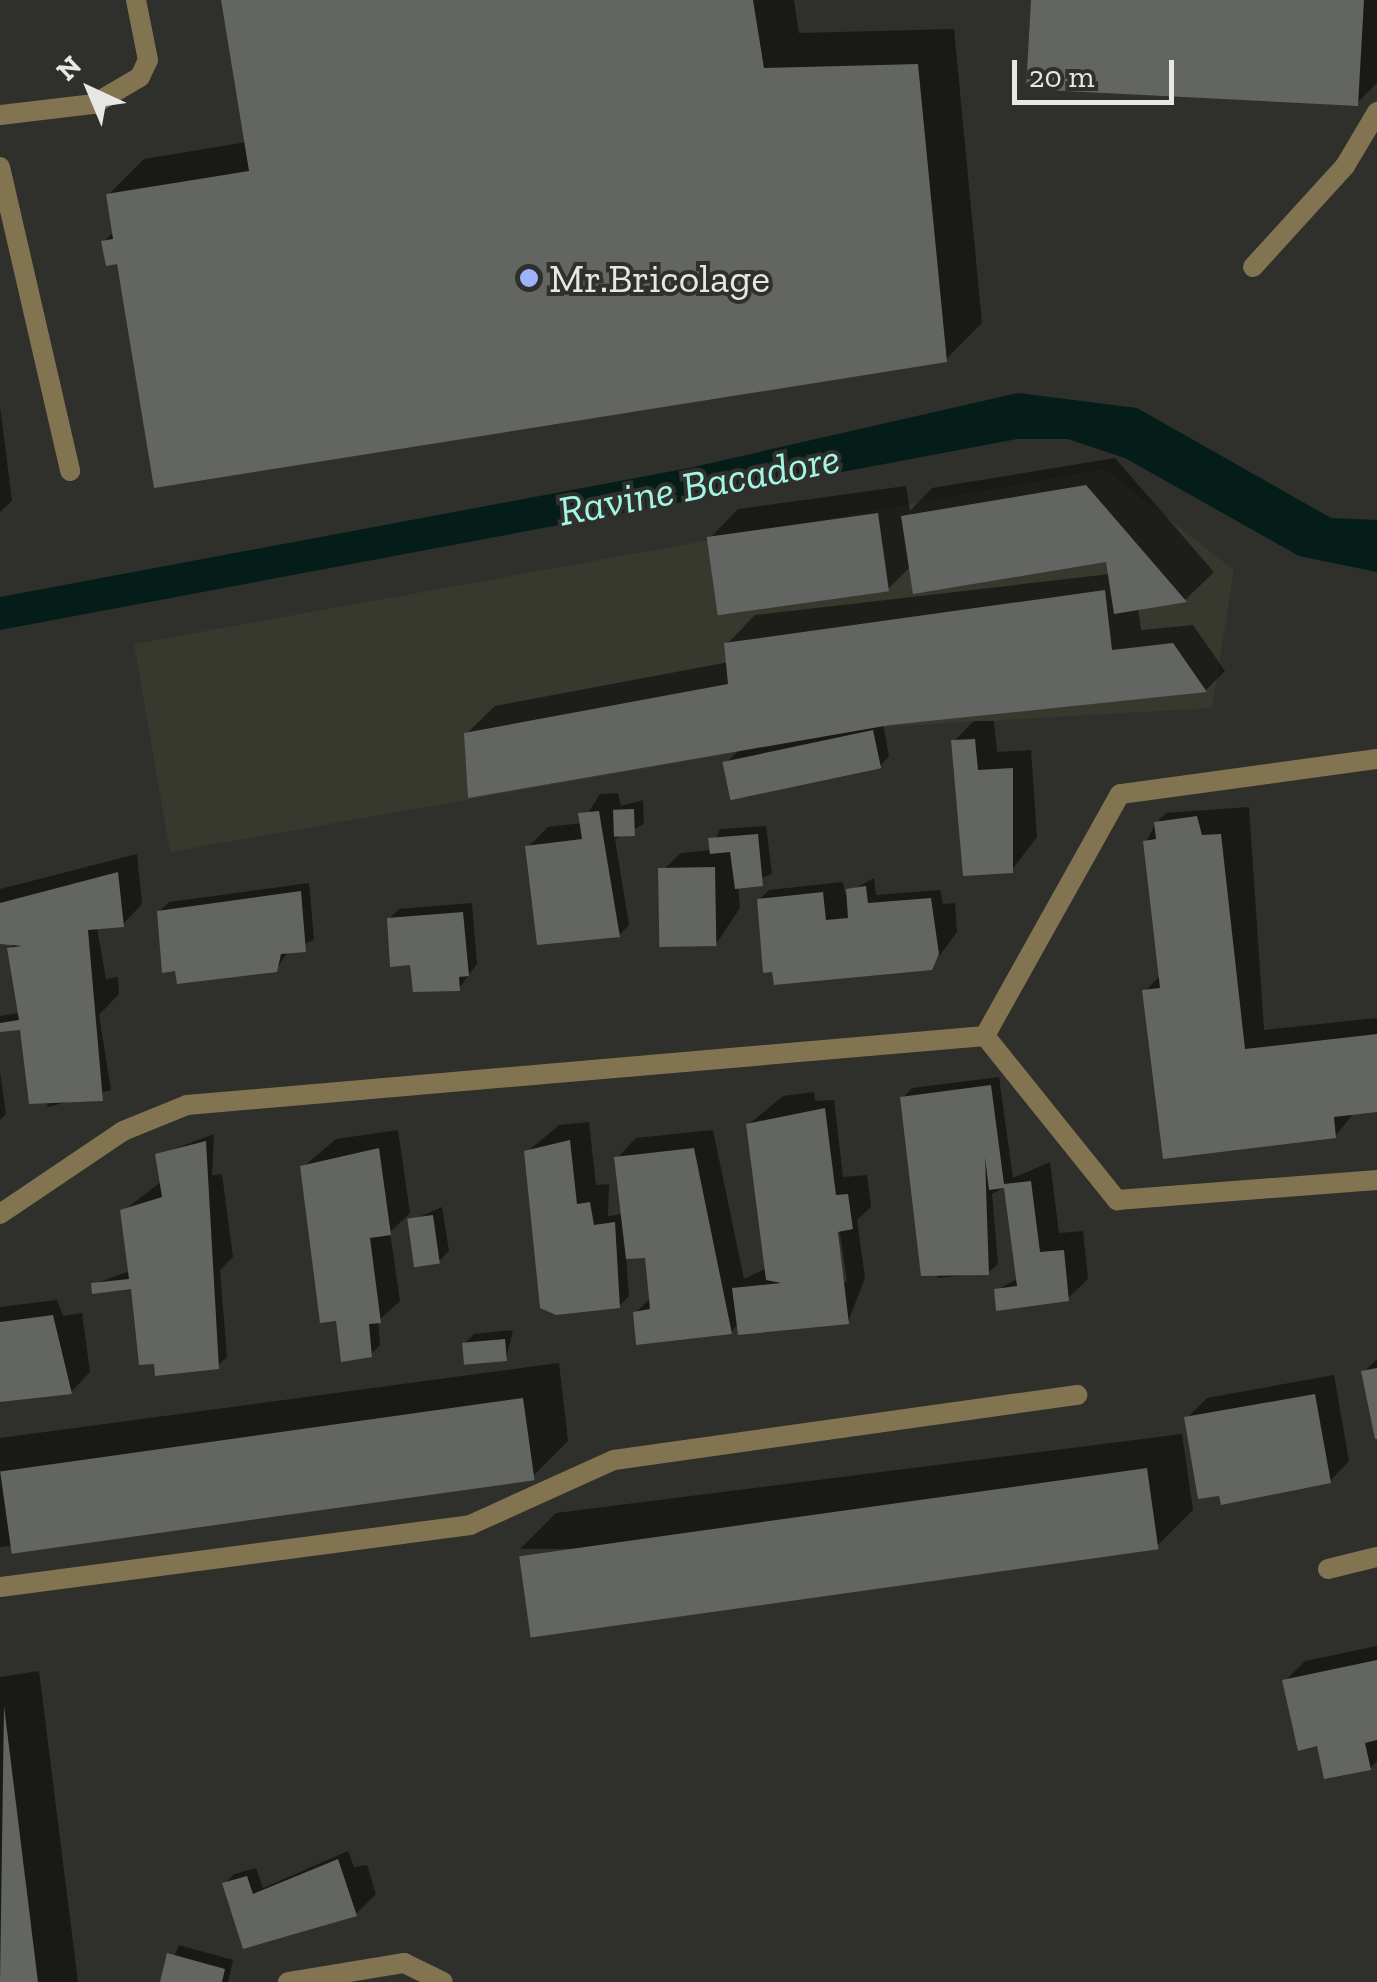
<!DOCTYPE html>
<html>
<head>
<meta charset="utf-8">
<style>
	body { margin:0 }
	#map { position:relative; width:1377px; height:1982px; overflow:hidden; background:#2f2f2c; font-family:"Zilla Slab",serif }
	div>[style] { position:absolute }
	.built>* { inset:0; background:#37392f }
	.water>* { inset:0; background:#041d18 }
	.shadow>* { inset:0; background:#0007 }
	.building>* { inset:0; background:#626562; transform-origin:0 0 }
	.service>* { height:20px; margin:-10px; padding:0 10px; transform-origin:10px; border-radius:10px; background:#827351 }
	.minor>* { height:20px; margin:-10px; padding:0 10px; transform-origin:10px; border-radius:10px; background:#827351 }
	.dots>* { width:28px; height:28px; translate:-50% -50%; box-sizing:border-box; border:5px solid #2f2f2c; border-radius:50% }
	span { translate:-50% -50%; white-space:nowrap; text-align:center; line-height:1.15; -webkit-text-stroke:8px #2f2f2c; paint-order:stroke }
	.poi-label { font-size:40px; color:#e7e7e5 }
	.left { translate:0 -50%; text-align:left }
	.water-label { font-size:42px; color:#a4f6e4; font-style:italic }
	.north { position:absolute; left:40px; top:40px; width:100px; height:100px; -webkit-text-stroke:8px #2f2f2c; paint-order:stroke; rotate:316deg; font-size:28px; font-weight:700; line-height:40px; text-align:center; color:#e7e7e5 }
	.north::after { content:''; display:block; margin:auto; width:35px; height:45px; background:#e7e7e5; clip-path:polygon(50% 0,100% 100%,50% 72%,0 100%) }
	.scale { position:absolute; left:1012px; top:60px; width:162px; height:45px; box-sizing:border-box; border:5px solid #e7e7e5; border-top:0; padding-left:12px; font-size:30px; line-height:35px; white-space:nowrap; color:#e7e7e5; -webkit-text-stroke:8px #2f2f2c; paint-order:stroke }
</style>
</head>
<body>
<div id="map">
	<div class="built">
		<i style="clip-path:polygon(1104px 469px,1234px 570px,1212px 708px,881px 727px,170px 852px,134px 644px)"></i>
	</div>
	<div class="water">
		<i style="clip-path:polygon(1018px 393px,1137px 408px,1331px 518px,1377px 520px,1377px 572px,1299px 556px,1125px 458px,1068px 439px,1017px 439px,0 630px,0 597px,689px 468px)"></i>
	</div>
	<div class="shadow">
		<i style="clip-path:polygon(224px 0,794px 0,799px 33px,954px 29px,982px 323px,946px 359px,119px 258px,104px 242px,114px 231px,108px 195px,144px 159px,247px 142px)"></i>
		<i style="clip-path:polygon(1033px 0,1377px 0,1377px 83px,1357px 103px)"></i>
		<i style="clip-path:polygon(0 406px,12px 501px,0 512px)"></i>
		<i style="clip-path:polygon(1115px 458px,1214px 572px,1186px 599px,1138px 608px,1141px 630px,1193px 625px,1225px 671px,1206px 690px,883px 724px,889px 756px,880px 766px,725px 764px,741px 748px,466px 734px,495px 706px,729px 662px,727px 644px,755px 615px,1110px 574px,1108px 559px,911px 566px,888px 589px,710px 538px,738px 509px,906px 486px,910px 511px,932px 488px)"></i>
		<i style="clip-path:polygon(974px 721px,994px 721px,997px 752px,1031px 750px,1037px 837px,1011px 871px,954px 741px)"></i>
		<i style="clip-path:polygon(618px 793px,621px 806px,643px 800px,644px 824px,615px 839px,629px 925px,619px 935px,528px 847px,548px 827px,582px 823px,600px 794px)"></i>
		<i style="clip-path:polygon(1249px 807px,1264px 1030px,1377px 1018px,1377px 1110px,1354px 1113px,1335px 1136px,1145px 991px,1161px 975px,1146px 842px,1156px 823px,1166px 813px)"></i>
		<i style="clip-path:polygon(766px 826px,772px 874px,738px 886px,740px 908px,716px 944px,661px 872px,681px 853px,712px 850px,720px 829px)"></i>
		<i style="clip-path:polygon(137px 854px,142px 904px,123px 924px,97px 928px,106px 979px,118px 977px,119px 994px,99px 1015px,111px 1090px,48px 1107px,22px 1028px,0 1030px,0 1016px,19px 1013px,10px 949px,21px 937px,0 941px,0 889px)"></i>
		<i style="clip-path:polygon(874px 878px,876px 895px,940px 890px,943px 904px,955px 903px,957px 932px,931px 967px,760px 899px,769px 890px,843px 882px,845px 894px)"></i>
		<i style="clip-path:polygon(309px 883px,314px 940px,288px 951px,276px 970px,159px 912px,169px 902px)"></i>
		<i style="clip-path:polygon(472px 903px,477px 964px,459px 988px,413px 962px,389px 919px,399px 909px)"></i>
		<i style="clip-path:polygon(0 1072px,6px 1114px,0 1120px)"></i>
		<i style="clip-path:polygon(999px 1077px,1013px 1178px,1050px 1162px,1059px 1233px,1083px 1231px,1088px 1279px,1068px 1298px,996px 1290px,1018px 1279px,1006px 1186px,992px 1194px,998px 1264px,988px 1273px,938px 1278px,903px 1098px,912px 1088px)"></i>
		<i style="clip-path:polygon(evenodd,814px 1092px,815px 1101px,834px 1100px,843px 1177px,867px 1175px,871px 1207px,857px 1220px,865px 1278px,848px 1322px,739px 1323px,731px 1332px,635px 1313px,651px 1298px,647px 1256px,626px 1256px,629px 1296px,619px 1306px,527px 1152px,559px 1125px,589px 1122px,596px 1185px,609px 1184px,608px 1216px,623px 1214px,617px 1158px,636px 1138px,713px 1130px,744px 1279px,767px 1268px,748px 1125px,783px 1096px,814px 1092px,838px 1219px,847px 1282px,841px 1282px,838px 1219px)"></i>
		<i style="clip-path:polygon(398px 1130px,410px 1213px,390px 1232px,400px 1301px,378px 1321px,380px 1345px,370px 1355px,338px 1319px,303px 1167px,336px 1139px)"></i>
		<i style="clip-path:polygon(214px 1134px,212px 1175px,222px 1174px,233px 1257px,220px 1270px,227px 1357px,217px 1366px,132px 1286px,94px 1284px,130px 1271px,123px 1211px,162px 1181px,158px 1155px)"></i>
		<i style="clip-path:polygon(442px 1207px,449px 1251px,439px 1261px,410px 1221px)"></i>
		<i style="clip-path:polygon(57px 1300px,63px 1316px,82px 1313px,90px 1372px,71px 1392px,0 1400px,0 1307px)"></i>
		<i style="clip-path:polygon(513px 1330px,506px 1359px,464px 1344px,474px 1334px)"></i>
		<i style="clip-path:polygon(1377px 1359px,1377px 1435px,1364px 1372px)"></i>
		<i style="clip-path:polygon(559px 1363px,568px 1441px,532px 1477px,0 1547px,0 1438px)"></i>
		<i style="clip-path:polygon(1334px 1375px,1349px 1461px,1330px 1481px,1187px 1418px,1207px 1398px)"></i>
		<i style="clip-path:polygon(1182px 1434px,1193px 1510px,1157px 1546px,520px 1549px,556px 1513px)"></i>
		<i style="clip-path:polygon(1377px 1646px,1377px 1761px,1370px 1768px,1319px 1743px,1285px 1681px,1305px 1661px)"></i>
		<i style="clip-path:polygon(39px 1671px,78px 1982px,0 1982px,0 1677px)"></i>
		<i style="clip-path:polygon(348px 1851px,354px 1867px,367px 1865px,376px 1894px,356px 1914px,245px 1946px,225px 1884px,234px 1874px,256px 1868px,263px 1888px)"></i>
		<i style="clip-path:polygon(179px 1945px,233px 1960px,228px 1982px,163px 1982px)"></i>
	</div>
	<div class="building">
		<i style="clip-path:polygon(221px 0,753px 0,764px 68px,918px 64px,947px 362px,154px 488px,117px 264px,106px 266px,101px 241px,113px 239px,106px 194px,249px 171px)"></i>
		<i style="clip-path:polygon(1031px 0,1364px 0,1358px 106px,1026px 89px)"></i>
		<i style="clip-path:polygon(1086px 485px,1187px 602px,1114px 614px,1106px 562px,913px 594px,901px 516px)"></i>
		<i style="left:878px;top:513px;width:79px;height:173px;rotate:82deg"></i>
		<i style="clip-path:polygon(1105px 590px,1112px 650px,1173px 643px,1207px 692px,890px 725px,468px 798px,464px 733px,728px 684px,724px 643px)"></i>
		<i style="left:873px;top:730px;width:39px;height:154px;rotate:78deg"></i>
		<i style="clip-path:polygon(975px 739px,978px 770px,1013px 768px,1013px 873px,963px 876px,951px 740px)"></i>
		<i style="left:634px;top:809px;width:27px;height:21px;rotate:88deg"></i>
		<i style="clip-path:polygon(599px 811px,620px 937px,537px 945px,525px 846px,582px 839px,578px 813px)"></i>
		<i style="clip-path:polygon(1197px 816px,1202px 835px,1221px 834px,1245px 1049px,1377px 1034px,1377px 1112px,1334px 1117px,1336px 1138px,1163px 1159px,1142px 990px,1160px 988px,1143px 841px,1156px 839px,1154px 822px)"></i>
		<i style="clip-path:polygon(758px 834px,763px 886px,735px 889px,730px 852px,710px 854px,708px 838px)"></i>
		<i style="left:715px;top:867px;width:79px;height:57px;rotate:89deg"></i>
		<i style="clip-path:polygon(118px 872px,124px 927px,88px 930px,103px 1101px,29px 1104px,20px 1030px,0 1032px,0 1023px,19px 1020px,7px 948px,22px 946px,0 944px,0 903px)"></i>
		<i style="clip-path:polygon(866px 886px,868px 903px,931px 898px,939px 954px,932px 970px,774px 985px,772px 972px,763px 973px,757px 899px,823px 892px,826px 920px,848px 918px,846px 889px)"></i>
		<i style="clip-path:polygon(301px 891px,306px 952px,281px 954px,277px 972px,177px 984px,175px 971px,162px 973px,157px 911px)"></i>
		<i style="clip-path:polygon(463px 912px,469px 976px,459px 977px,460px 991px,413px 992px,410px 965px,390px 967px,387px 918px)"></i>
		<i style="clip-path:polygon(991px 1085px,1004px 1184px,1031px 1181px,1040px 1252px,1064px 1250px,1069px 1301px,996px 1311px,994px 1289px,1017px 1286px,1004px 1188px,989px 1190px,985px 1157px,989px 1275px,921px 1276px,900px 1097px)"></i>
		<i style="clip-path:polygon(825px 1108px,836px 1195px,848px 1194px,853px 1229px,838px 1232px,849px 1324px,738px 1335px,732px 1288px,781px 1283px,766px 1280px,746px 1124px)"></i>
		<i style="clip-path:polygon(570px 1140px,577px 1204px,590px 1202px,594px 1225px,615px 1222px,620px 1308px,556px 1315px,540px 1308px,524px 1151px)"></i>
		<i style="clip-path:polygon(206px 1141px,219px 1369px,155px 1376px,154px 1364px,139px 1365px,131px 1289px,92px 1294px,91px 1283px,129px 1279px,120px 1210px,162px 1197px,155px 1154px)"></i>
		<i style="clip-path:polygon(379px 1148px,391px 1235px,370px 1238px,381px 1323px,369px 1324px,372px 1357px,341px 1362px,336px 1321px,320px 1323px,300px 1166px)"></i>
		<i style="clip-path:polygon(694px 1148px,732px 1334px,636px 1345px,633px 1312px,650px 1309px,645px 1258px,626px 1259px,614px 1157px)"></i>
		<i style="left:433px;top:1215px;width:49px;height:26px;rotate:82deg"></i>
		<i style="clip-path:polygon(53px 1315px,72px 1394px,0 1402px,0 1322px)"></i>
		<i style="left:505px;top:1339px;width:22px;height:43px;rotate:85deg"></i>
		<i style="clip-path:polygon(1377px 1368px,1377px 1439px,1375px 1439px,1361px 1371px)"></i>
		<i style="clip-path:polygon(1315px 1394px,1331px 1483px,1221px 1505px,1219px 1496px,1198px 1499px,1184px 1417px)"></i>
		<i style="left:523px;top:1398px;width:83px;height:528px;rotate:82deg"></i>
		<i style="left:1147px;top:1468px;width:82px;height:634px;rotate:82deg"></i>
		<i style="clip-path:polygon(1377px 1660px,1377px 1740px,1365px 1743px,1371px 1770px,1324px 1779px,1317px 1746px,1298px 1751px,1282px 1680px)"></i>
		<i style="clip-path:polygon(4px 1706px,38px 1982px,0 1982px)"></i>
		<i style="clip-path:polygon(338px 1859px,357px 1916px,243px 1949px,222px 1883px,247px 1876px,253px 1894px)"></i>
		<i style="clip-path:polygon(167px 1953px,225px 1969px,222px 1982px,160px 1982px)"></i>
	</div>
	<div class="service">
		<i style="left:0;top:115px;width:95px;rotate:-6.7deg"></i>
		<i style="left:94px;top:104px;width:53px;rotate:-30.4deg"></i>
		<i style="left:140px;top:77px;width:19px;rotate:-65deg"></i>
		<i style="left:148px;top:60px;width:61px;rotate:-101.3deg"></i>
		<i style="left:0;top:167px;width:312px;rotate:77deg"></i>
		<i style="left:1253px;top:267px;width:137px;rotate:-47.7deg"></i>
		<i style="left:1345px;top:166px;width:63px;rotate:-59.3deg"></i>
		<i style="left:1377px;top:759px;width:259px;rotate:172.2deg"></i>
		<i style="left:1120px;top:794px;width:277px;rotate:119.2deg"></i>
		<i style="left:985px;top:1036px;width:211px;rotate:51.2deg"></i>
		<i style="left:1117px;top:1200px;width:261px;rotate:-4.4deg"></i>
		<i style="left:0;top:1214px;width:148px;rotate:-34deg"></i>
		<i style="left:123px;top:1131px;width:69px;rotate:-22.1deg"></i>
		<i style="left:187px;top:1105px;width:801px;rotate:-4.94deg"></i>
		<i style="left:0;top:1587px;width:474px;rotate:-7.5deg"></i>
		<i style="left:470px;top:1525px;width:158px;rotate:-24.3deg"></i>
		<i style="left:614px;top:1460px;width:468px;rotate:-8deg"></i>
	</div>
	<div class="minor">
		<i style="left:1328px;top:1569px;width:50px;rotate:-13.8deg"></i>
		<i style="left:288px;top:1982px;width:118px;rotate:-9.3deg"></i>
		<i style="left:404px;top:1963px;width:43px;rotate:26deg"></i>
	</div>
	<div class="dots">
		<i style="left:529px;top:278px;background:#9db4fd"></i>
	</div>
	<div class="poi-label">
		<span class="left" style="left:549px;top:278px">Mr.Bricolage</span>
	</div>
	<div class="water-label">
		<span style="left:699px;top:485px;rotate:-11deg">Ravine Bacadore</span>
	</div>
	<div class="north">N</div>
	<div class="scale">20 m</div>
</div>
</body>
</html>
